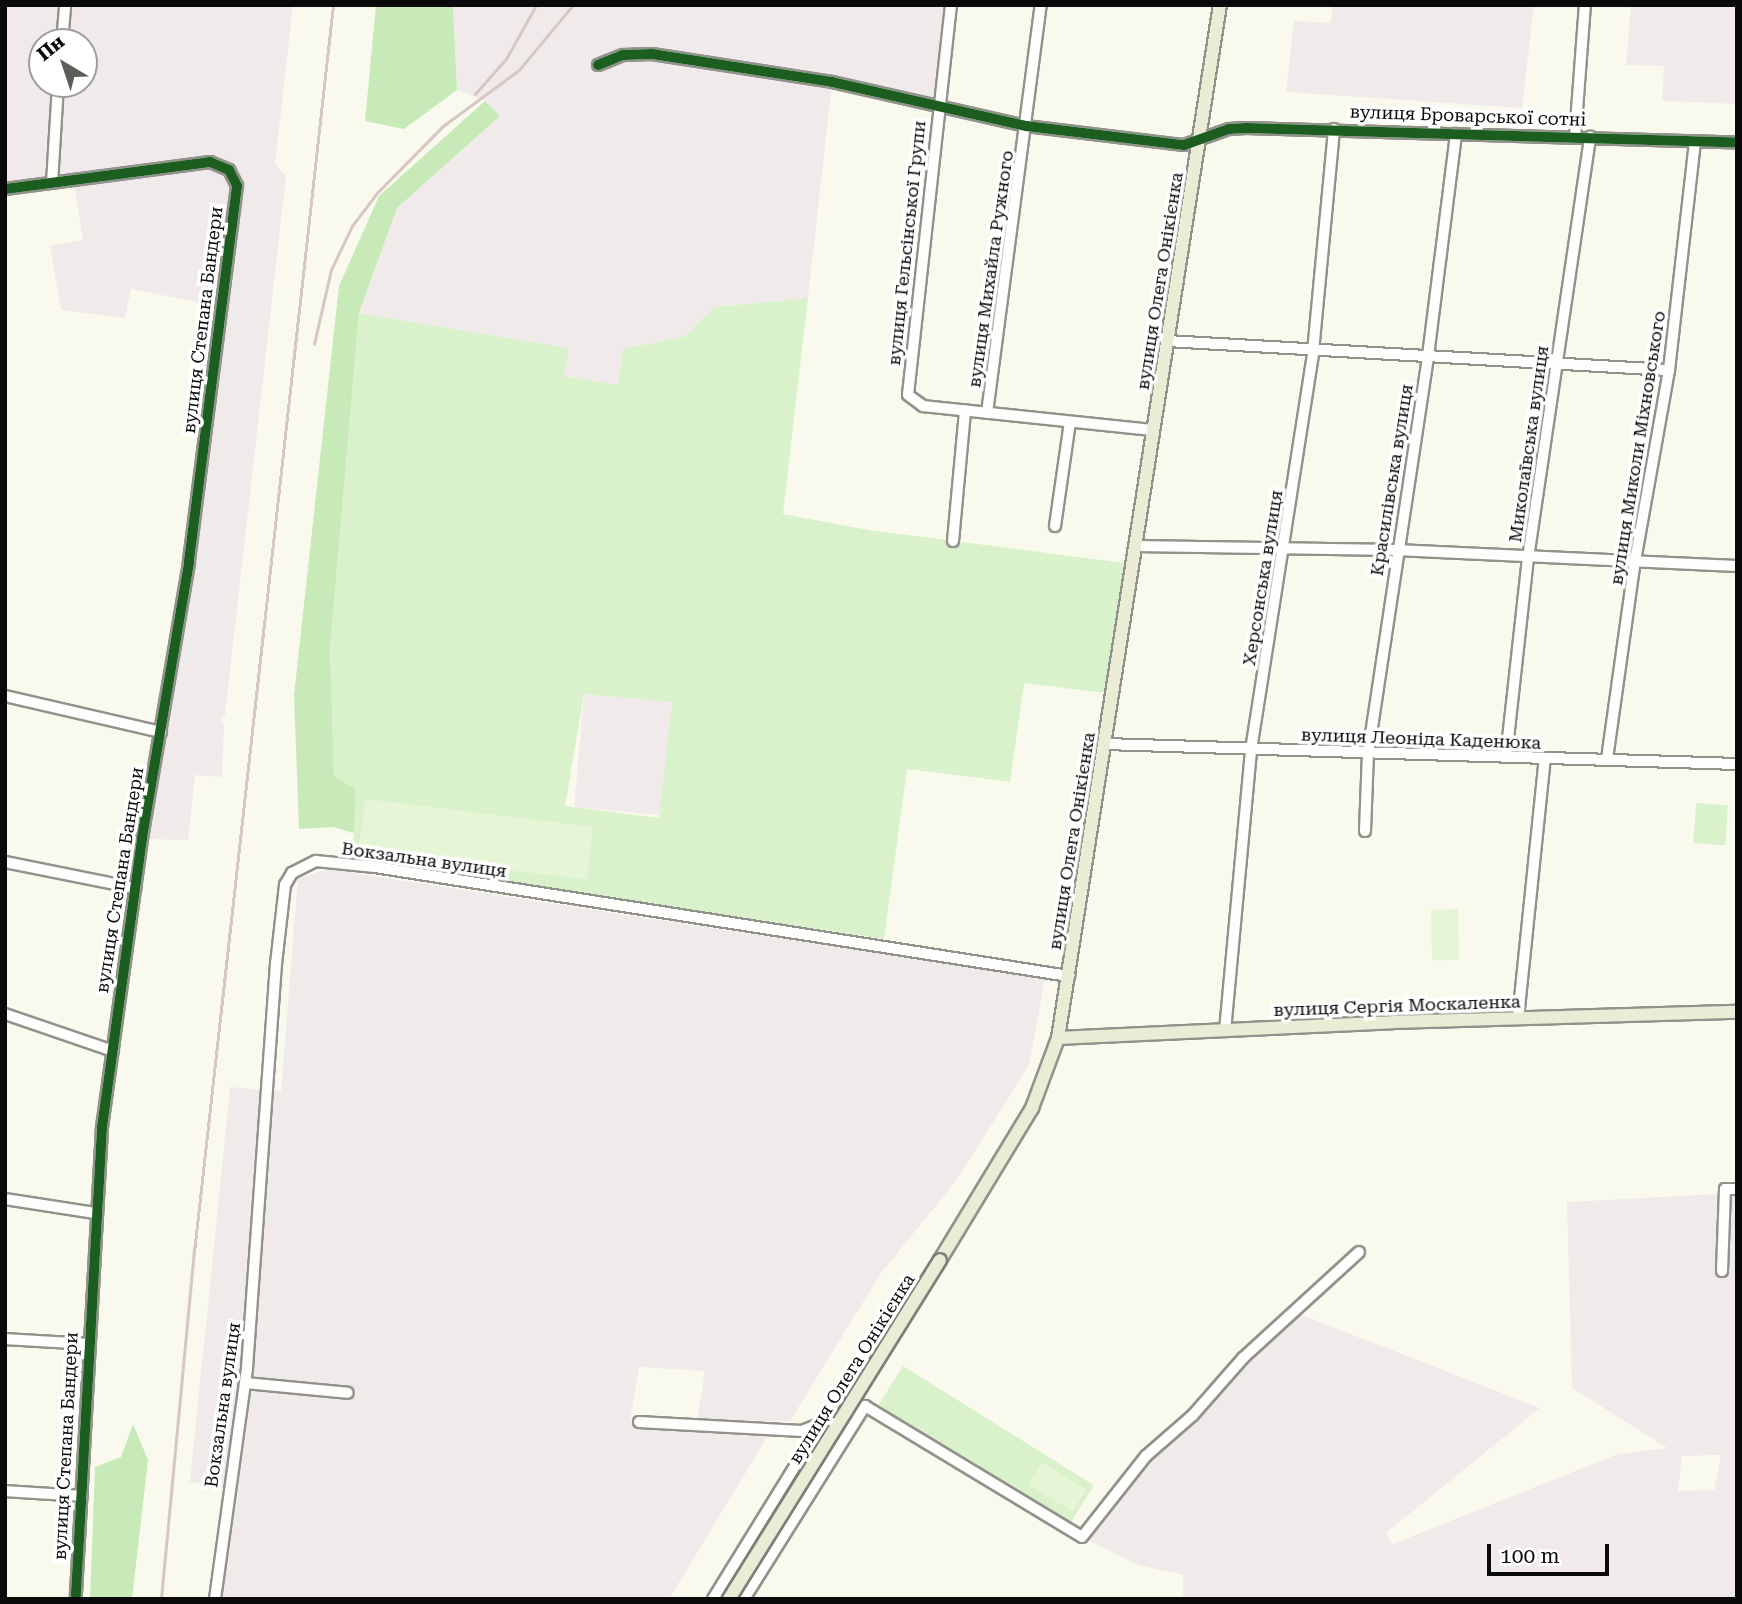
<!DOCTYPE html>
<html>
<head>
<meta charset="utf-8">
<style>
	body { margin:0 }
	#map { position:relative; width:1742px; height:1604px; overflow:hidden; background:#f9faed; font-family:"Roboto Serif",serif }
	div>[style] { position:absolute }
	.industrial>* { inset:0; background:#f1eaeb; transform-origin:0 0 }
	.green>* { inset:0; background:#daf2cb; transform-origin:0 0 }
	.forest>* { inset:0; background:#c8eab9 }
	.pitch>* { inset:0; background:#e6f5d5; transform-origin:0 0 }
	.roads { filter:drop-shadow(2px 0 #92928c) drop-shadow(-2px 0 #92928c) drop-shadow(0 2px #92928c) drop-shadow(0 -2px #92928c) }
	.minor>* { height:10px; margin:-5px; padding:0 5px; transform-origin:5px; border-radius:5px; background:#fefefc }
	.major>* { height:12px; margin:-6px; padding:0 6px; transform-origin:6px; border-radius:6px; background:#ebecd6 }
	.rail>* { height:2.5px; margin:-1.25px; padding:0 1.25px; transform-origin:1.25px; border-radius:1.25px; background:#d7c7c1 }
	.bridges { filter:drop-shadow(2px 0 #7f7f7a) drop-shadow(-2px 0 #7f7f7a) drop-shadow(0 2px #7f7f7a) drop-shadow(0 -2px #7f7f7a) }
	.major-bridge>* { height:12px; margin:-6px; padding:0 6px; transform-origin:6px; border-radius:6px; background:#ebecd6 }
	.cycleway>* { height:10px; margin:-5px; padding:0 5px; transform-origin:5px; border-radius:5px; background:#1b5e20 }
	span { translate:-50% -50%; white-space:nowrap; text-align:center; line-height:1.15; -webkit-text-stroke:7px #fff; paint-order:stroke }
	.street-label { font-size:18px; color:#0a0a0a }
	.frame { position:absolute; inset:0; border:7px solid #0a0a0a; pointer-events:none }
	.north { position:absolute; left:28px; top:28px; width:70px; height:70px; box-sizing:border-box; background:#fff; border:2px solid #9d9d9d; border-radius:50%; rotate:321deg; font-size:19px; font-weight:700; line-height:28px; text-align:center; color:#0a0a0a }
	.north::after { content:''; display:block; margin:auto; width:24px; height:32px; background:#5e5e59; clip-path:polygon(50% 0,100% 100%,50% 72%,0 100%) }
	.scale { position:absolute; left:1487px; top:1544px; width:122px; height:32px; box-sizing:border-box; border:4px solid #0a0a0a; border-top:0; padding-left:9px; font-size:21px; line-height:24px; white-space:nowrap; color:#0a0a0a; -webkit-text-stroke:5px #fff; paint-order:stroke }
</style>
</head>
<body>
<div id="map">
	<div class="industrial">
		<i style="clip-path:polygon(evenodd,5px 5px,293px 5px,275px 164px,286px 176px,225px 715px,220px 719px,224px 725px,222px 777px,195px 775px,188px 840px,142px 839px,165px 712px,221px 307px,131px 289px,125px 318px,61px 310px,50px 246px,83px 240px,74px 186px,5px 195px,5px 5px,42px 42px,84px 42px,84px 84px,42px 84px,42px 42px)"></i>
		<i style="clip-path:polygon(453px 5px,951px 5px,938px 108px,832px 83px,808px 298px,714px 307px,684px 337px,623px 349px,618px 385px,564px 376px,569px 348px,359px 313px,397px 208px,499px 117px,485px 101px,457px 90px)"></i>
		<i style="clip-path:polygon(1332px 5px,1534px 5px,1522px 108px,1286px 92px,1294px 21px,1331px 23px)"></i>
		<i style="clip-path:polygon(1631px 5px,1737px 5px,1737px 104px,1662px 101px,1664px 66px,1626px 65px)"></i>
		<i style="left:584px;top:694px;width:88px;height:114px;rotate:5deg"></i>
		<i style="clip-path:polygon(327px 869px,1045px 979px,1029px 1065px,956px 1181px,881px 1273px,790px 1421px,697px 1420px,705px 1371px,639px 1367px,630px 1421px,768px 1436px,669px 1599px,218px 1599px,230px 1488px,190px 1482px,230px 1087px,281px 1091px,298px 879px)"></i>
		<i style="clip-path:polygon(evenodd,1737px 1193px,1737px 1599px,1183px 1599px,1183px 1575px,1138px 1565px,1082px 1537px,1120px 1487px,1243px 1358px,1297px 1313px,1540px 1408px,1386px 1533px,1393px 1544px,1618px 1454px,1667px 1448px,1572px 1388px,1567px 1202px,1737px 1193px,1721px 1455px,1714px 1490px,1678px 1491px,1682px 1456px,1721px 1455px)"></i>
	</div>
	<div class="green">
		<i style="clip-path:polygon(evenodd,808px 298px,783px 514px,869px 530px,1133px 564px,1113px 694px,1024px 683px,1010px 782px,907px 769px,884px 939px,352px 858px,354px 833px,334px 776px,330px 649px,359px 313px,569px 348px,564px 376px,618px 385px,623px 349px,684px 337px,714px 307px,808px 298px,584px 694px,672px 702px,659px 818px,565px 806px,584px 694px)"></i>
		<i style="left:1696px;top:803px;width:32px;height:40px;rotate:4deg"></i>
		<i style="left:903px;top:1366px;width:225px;height:46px;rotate:32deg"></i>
	</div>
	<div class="forest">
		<i style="clip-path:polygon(376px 5px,453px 5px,457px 90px,404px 129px,365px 121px)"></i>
		<i style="clip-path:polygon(485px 101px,500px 116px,397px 208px,359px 313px,330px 649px,334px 776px,355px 789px,354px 833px,333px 827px,299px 829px,294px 695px,339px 286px,379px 196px)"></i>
		<i style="clip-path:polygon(133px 1424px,148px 1460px,132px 1599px,90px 1599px,95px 1467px,121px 1457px)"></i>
	</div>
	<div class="pitch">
		<i style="left:365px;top:799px;width:230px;height:53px;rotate:7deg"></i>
		<i style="left:1458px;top:909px;width:51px;height:27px;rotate:89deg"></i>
		<i style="left:1042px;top:1462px;width:52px;height:26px;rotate:32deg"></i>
	</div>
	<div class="roads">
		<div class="minor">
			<i style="left:951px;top:5px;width:392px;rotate:96.3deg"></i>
			<i style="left:908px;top:395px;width:19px;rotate:36deg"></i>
			<i style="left:923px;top:406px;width:230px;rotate:6deg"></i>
			<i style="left:62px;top:42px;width:37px;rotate:-85deg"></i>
			<i style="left:598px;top:65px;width:27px;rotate:-22deg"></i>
			<i style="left:623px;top:55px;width:29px;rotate:-2deg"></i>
			<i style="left:652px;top:54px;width:182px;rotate:8.8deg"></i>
			<i style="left:832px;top:82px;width:199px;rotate:12.8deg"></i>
			<i style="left:1026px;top:126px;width:159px;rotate:6.9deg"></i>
			<i style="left:1184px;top:145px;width:48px;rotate:-19.6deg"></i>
			<i style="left:1229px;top:129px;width:17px;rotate:-3deg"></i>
			<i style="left:1246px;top:128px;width:491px;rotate:1.7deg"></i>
			<i style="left:1575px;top:137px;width:132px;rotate:-85.7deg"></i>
			<i style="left:52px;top:183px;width:99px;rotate:-86.5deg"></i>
			<i style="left:5px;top:189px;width:207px;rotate:-7.5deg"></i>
			<i style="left:210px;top:162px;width:21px;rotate:23deg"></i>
			<i style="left:229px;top:170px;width:18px;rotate:63deg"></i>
			<i style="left:237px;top:186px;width:380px;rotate:97.3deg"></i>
			<i style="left:189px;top:563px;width:280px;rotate:99.7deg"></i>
			<i style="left:142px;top:839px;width:292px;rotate:97.9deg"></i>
			<i style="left:102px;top:1128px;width:472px;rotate:93.2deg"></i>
			<i style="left:1167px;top:341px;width:503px;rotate:3.31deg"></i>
			<i style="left:987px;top:413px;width:412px;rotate:-82.5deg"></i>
			<i style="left:1055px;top:526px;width:105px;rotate:-81.8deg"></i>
			<i style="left:953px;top:541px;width:131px;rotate:-84.7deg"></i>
			<i style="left:1135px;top:546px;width:261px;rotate:0.9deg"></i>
			<i style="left:1396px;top:550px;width:341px;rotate:2.7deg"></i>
			<i style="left:5px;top:696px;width:160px;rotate:13deg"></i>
			<i style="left:1105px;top:744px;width:632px;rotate:1.81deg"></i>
			<i style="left:1506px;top:757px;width:200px;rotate:-83.7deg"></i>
			<i style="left:1528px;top:558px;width:426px;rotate:-81.6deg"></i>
			<i style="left:1607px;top:759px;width:200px;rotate:-82deg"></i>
			<i style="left:1635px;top:561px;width:194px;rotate:-79.9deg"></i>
			<i style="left:1669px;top:370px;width:230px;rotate:-83.5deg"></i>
			<i style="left:1365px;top:831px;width:77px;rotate:-87.8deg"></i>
			<i style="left:1368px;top:754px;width:402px;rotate:-81.4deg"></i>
			<i style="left:1428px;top:356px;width:224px;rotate:-82.8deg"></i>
			<i style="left:5px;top:862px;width:133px;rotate:11.3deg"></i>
			<i style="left:5px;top:1014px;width:114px;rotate:18.9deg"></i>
			<i style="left:1518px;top:1018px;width:261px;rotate:-84.1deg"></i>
			<i style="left:1225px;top:1031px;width:282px;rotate:-84.7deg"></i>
			<i style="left:1251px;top:750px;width:403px;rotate:-81.1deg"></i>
			<i style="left:1313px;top:352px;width:224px;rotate:-84.6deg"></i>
			<i style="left:5px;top:1199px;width:91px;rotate:8.8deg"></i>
			<i style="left:1722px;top:1271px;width:82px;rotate:-87.9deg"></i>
			<i style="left:1725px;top:1189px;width:12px"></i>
			<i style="left:5px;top:1339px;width:83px;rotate:3.4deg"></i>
			<i style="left:245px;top:1383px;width:103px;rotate:5.5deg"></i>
			<i style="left:865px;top:1406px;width:253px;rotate:31.1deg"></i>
			<i style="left:1082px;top:1537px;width:103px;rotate:-51.7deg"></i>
			<i style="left:1146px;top:1456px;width:62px;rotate:-41.1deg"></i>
			<i style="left:1193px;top:1415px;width:76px;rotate:-48.7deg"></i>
			<i style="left:1243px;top:1358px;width:157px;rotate:-42.4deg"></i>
			<i style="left:639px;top:1422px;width:163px;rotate:3.2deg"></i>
			<i style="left:802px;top:1431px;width:68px;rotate:-21.6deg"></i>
			<i style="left:5px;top:1491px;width:77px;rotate:3.7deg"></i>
			<i style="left:215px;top:1599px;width:233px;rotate:-82.1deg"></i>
			<i style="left:247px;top:1368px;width:405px;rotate:-85.9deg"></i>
			<i style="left:276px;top:964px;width:80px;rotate:-83.5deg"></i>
			<i style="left:285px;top:885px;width:14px;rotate:-60deg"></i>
			<i style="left:292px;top:873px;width:27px;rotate:-27deg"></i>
			<i style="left:316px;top:861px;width:59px;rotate:5.8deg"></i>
			<i style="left:375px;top:867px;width:703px;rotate:8.93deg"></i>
			<i style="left:713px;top:1599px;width:206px;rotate:-58.3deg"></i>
			<i style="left:744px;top:1599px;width:228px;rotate:-57.9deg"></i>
		</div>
		<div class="major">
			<i style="left:1058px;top:1038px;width:335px;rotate:-2.7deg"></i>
			<i style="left:1393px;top:1022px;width:344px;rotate:-1.7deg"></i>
			<i style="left:940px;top:1260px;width:178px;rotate:-58.8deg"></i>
			<i style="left:1032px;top:1108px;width:75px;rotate:-69.6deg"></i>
			<i style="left:1058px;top:1038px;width:1046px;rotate:-81.09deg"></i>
		</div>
	</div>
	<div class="rail">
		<i style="left:475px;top:94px;width:47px;rotate:-48.5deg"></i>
		<i style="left:506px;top:59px;width:62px;rotate:-60.9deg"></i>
		<i style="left:314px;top:344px;width:76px;rotate:-77.1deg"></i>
		<i style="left:331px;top:270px;width:49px;rotate:-64.5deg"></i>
		<i style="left:352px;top:226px;width:41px;rotate:-52.9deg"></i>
		<i style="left:377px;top:193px;width:94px;rotate:-45.4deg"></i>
		<i style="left:443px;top:126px;width:94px;rotate:-36.4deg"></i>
		<i style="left:519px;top:70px;width:85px;rotate:-50.3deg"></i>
		<i style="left:161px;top:1599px;width:349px;rotate:-84.6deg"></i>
		<i style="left:194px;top:1252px;width:1255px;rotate:-83.64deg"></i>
	</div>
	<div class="bridges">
		<div class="major-bridge">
			<i style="left:729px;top:1599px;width:399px;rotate:-58.1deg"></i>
		</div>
	</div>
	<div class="cycleway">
		<i style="left:598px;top:65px;width:27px;rotate:-22deg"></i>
		<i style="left:623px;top:55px;width:29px;rotate:-2deg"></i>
		<i style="left:652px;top:54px;width:182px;rotate:8.8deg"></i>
		<i style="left:832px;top:82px;width:199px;rotate:12.8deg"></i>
		<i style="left:1026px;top:126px;width:159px;rotate:6.9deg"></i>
		<i style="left:1184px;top:145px;width:48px;rotate:-19.6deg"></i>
		<i style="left:1229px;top:129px;width:17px;rotate:-3deg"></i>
		<i style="left:1246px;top:128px;width:491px;rotate:1.7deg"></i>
		<i style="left:5px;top:189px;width:207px;rotate:-7.5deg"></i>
		<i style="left:210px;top:162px;width:21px;rotate:23deg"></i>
		<i style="left:229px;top:170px;width:18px;rotate:63deg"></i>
		<i style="left:237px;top:186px;width:380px;rotate:97.3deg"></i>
		<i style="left:189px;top:563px;width:280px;rotate:99.7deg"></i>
		<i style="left:142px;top:839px;width:292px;rotate:97.9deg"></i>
		<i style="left:102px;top:1128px;width:472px;rotate:93.2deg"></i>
	</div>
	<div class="street-label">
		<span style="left:1468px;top:116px;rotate:2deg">вулиця Броварської сотні</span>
		<span style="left:907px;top:243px;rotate:-84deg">вулиця Гельсінської Групи</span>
		<span style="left:991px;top:269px;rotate:-82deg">вулиця Михайла Ружного</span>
		<span style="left:1160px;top:281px;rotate:-81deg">вулиця Олега Онікієнка</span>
		<span style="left:203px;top:320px;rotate:-83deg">вулиця Степана Бандери</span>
		<span style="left:1529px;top:444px;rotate:-82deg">Миколаївська вулиця</span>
		<span style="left:1638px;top:448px;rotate:-81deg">вулиця Миколи Міхновського</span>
		<span style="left:1392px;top:480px;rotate:-81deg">Красилівська вулиця</span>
		<span style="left:1263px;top:578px;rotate:-81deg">Херсонська вулиця</span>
		<span style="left:1421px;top:739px;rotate:2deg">вулиця Леоніда Каденюка</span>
		<span style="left:1072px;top:841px;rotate:-81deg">вулиця Олега Онікієнка</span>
		<span style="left:424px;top:860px;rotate:8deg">Вокзальна вулиця</span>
		<span style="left:120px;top:880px;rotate:-81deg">вулиця Степана Бандери</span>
		<span style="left:1397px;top:1006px;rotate:-2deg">вулиця Сергія Москаленка</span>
		<span style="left:852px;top:1369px;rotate:-58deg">вулиця Олега Онікієнка</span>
		<span style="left:223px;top:1405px;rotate:-82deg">Вокзальна вулиця</span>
		<span style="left:66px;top:1446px;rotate:-87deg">вулиця Степана Бандери</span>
	</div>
	<div class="frame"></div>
	<div class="north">Пн</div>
	<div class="scale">100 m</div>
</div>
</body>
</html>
